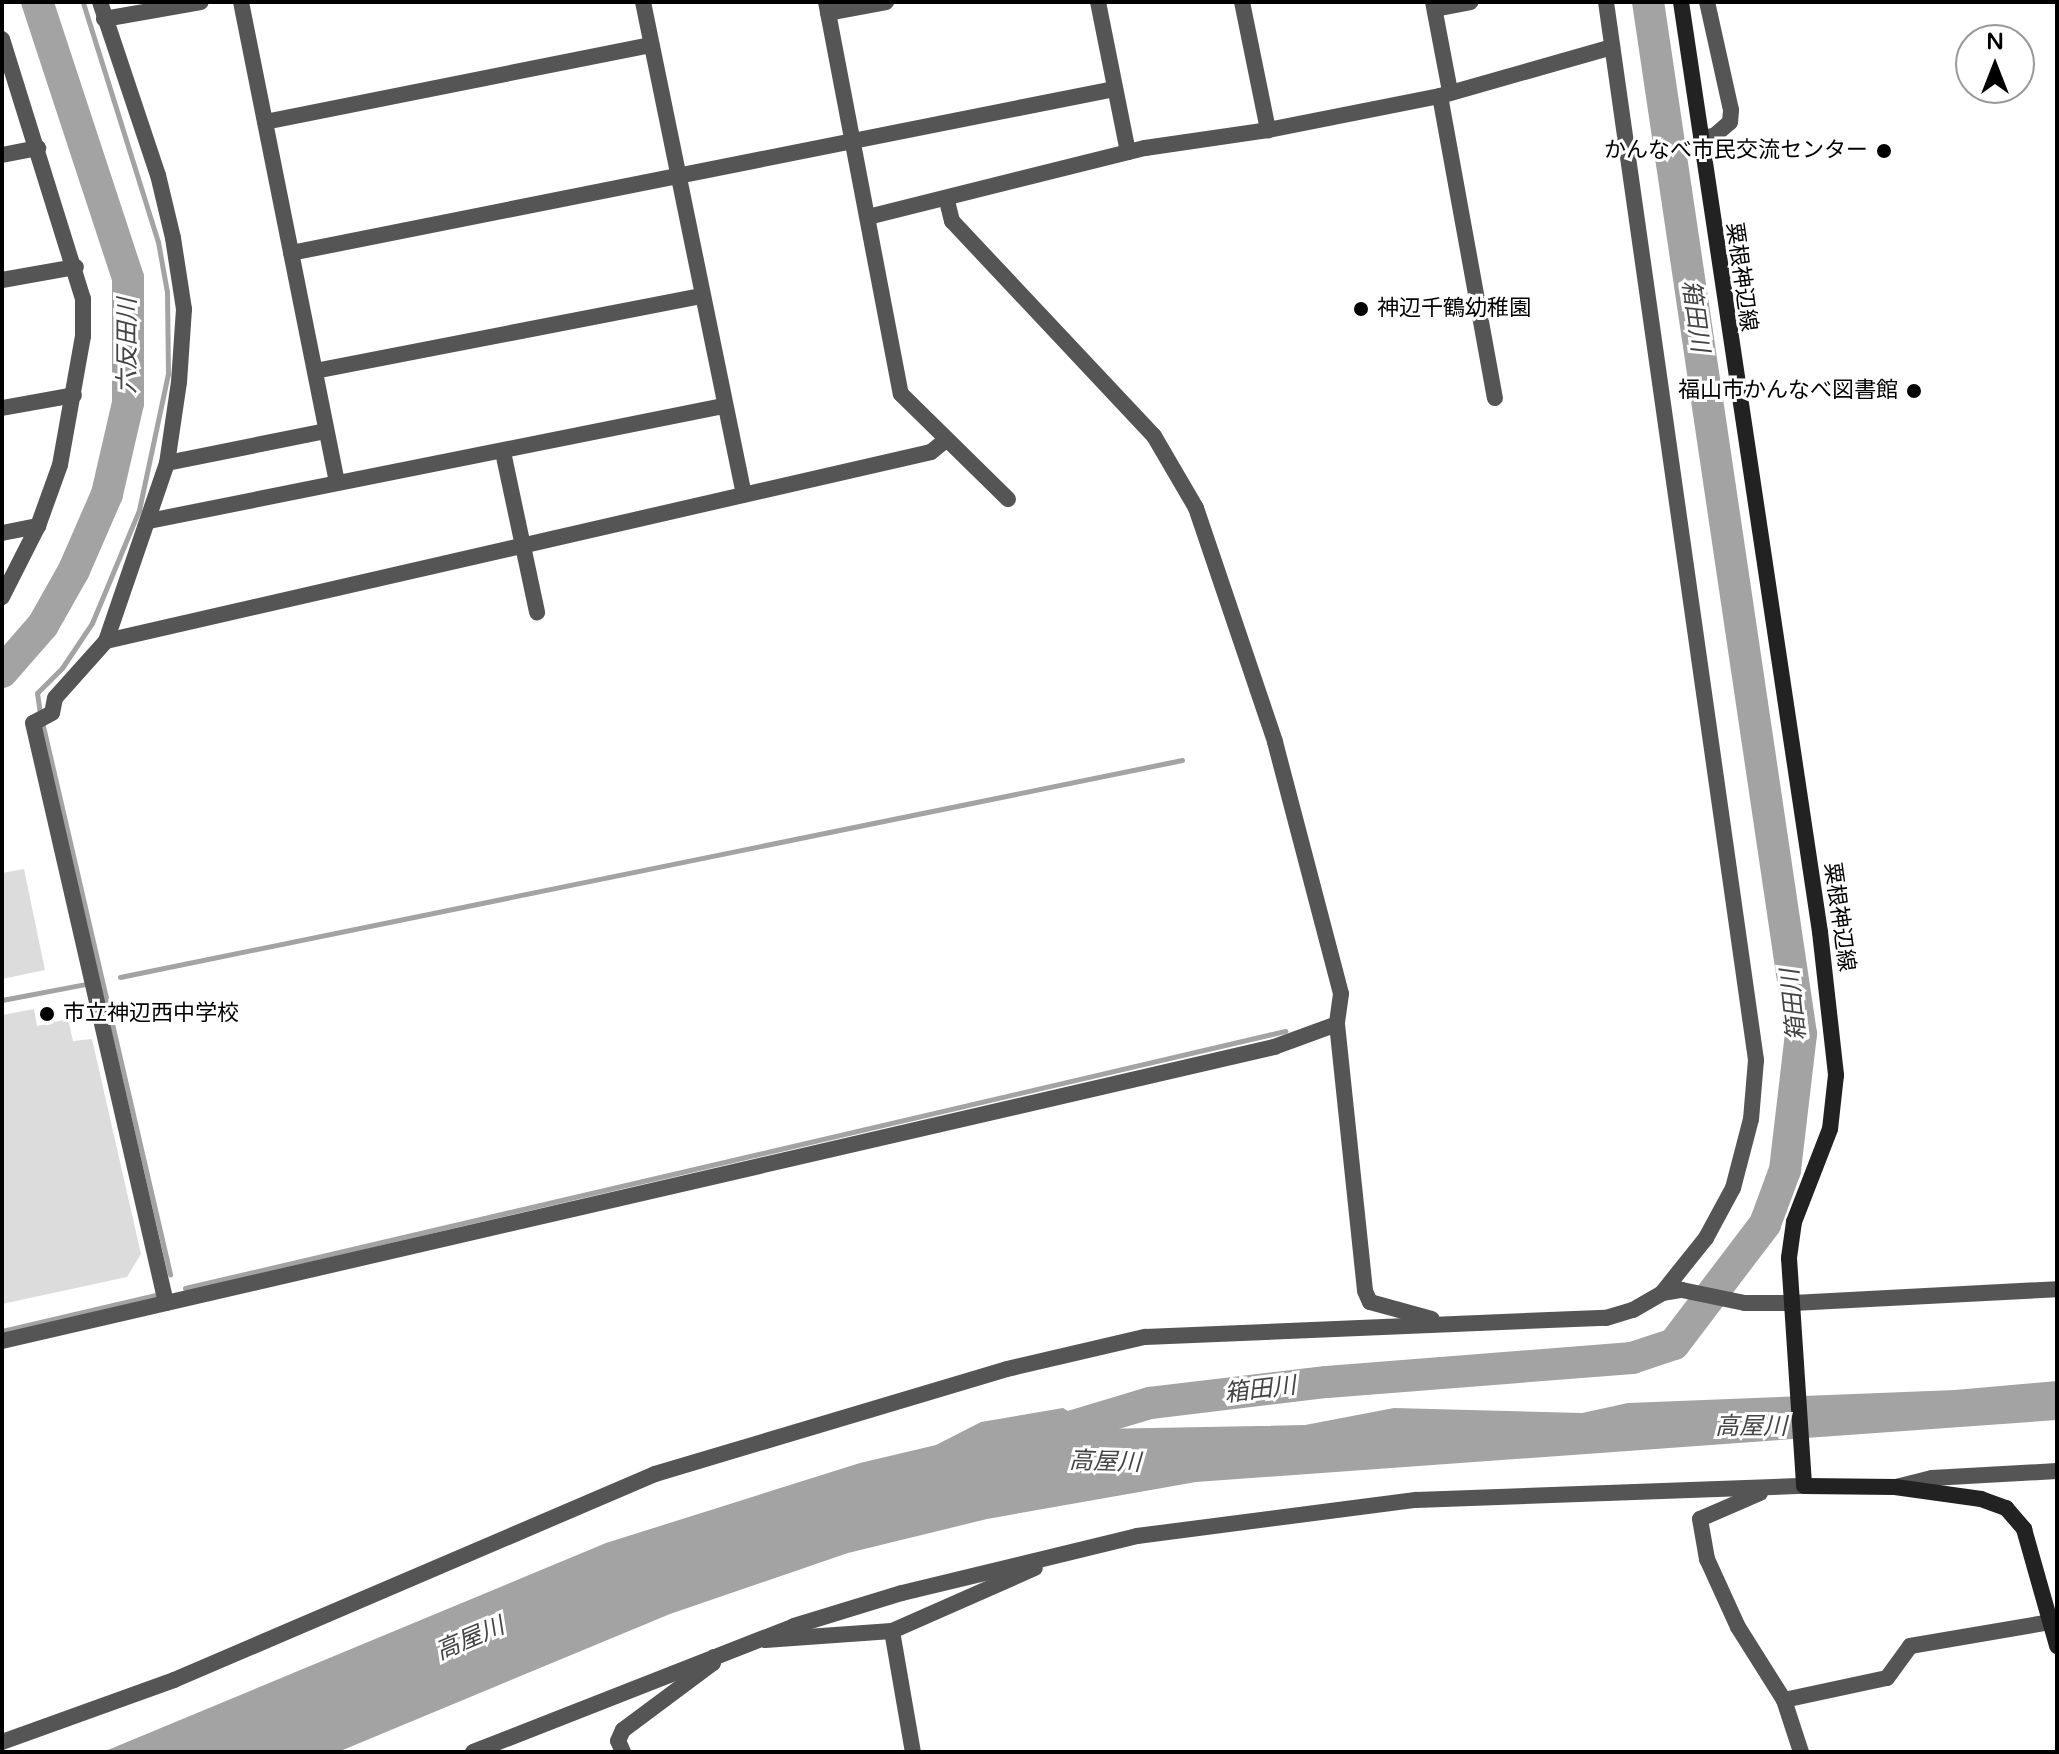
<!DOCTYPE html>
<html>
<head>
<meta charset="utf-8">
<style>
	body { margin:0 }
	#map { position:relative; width:2059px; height:1754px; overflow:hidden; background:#fff; font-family:"Varela Round","Noto Sans JP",sans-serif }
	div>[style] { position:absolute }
	.green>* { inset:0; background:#dcdcdc }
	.water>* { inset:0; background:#a3a3a3 }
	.stream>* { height:5px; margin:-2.5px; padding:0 2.5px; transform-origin:2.5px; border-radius:2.5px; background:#a3a3a3 }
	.river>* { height:32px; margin:-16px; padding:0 16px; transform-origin:16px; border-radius:16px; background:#a3a3a3 }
	.minor>* { height:16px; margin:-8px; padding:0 8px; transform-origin:8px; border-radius:8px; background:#555 }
	.tertiary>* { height:16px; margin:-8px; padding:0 8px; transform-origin:8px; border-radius:8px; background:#555 }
	.secondary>* { height:16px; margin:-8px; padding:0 8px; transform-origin:8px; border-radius:8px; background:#222 }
	.dots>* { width:22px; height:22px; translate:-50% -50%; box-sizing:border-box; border:4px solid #fff; border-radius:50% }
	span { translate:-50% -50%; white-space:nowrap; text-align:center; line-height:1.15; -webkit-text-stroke:6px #fff; paint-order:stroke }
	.poi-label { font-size:22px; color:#000 }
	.right { translate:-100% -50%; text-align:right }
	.left { translate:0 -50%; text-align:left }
	.street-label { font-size:22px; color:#000 }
	.water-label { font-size:24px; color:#444; font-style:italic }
	.frame { position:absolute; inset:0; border:4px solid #000; pointer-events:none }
	.north { position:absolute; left:1955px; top:24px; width:80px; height:80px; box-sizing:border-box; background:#fff; border:2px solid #999; border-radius:50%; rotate:0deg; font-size:22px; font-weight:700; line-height:32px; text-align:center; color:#000 }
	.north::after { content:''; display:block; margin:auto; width:28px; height:36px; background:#000; clip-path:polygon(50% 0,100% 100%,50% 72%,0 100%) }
</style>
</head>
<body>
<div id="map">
	<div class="green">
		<i style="clip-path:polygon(24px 869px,45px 970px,2px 979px,2px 873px)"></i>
		<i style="clip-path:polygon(34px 1009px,37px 1026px,68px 1019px,73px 1041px,92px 1039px,141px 1254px,127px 1277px,2px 1304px,2px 1015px)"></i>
	</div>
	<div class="water">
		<i style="clip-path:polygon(2057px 1381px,2057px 1420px,1196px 1482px,987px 1519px,848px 1553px,670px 1614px,338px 1752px,103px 1752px,606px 1543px,860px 1463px,936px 1445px,981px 1422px,1063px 1408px,1097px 1429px,1305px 1425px,1394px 1408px,1582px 1413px,1628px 1403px,1955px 1390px)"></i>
	</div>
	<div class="stream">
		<i style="left:40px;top:714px;width:21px;rotate:-98deg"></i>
		<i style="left:37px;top:693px;width:35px;rotate:-45deg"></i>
		<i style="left:62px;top:668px;width:54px;rotate:-56.3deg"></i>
		<i style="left:92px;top:623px;width:122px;rotate:-67.4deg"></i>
		<i style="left:139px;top:510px;width:139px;rotate:-78deg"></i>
		<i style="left:168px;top:374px;width:82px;rotate:-90.7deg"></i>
		<i style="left:167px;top:292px;width:51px;rotate:-100.2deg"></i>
		<i style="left:158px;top:242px;width:251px;rotate:-107.4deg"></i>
		<i style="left:43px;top:726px;width:563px;rotate:76.95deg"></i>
		<i style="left:120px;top:977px;width:1084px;rotate:-11.55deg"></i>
		<i style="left:2px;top:1000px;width:86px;rotate:-10.8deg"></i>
		<i style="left:185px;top:1288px;width:1130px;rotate:-13.15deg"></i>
		<i style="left:2px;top:1331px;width:158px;rotate:-13.2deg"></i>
	</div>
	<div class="river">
		<i style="left:2px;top:672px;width:62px;rotate:-48.9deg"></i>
		<i style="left:43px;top:625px;width:63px;rotate:-60.6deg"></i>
		<i style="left:74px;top:570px;width:83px;rotate:-66.5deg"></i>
		<i style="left:107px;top:494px;width:93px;rotate:-77deg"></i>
		<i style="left:128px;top:403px;width:125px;rotate:-90deg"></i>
		<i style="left:128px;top:278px;width:291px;rotate:-108.2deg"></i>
		<i style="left:1043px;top:1435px;width:112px;rotate:-16.7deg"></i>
		<i style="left:1150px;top:1403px;width:178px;rotate:-6.8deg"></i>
		<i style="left:1327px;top:1382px;width:306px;rotate:-4.5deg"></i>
		<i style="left:1632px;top:1358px;width:44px;rotate:-18.4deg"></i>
		<i style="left:1674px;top:1344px;width:151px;rotate:-52.8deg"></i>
		<i style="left:1765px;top:1224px;width:58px;rotate:-69.7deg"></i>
		<i style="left:1785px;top:1170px;width:137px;rotate:-83.3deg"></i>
		<i style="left:1801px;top:1034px;width:1043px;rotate:-98.43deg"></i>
	</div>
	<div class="minor">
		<i style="left:100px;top:2px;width:182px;rotate:71.5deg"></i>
		<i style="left:158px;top:175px;width:65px;rotate:76.6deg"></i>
		<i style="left:173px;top:238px;width:72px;rotate:81.2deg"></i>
		<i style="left:184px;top:309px;width:73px;rotate:93.9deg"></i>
		<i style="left:179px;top:382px;width:82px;rotate:98.4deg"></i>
		<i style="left:167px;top:463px;width:188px;rotate:108.9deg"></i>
		<i style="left:106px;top:641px;width:76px;rotate:131.8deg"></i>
		<i style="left:55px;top:698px;width:15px;rotate:101deg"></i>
		<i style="left:52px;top:713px;width:21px;rotate:152deg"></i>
		<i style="left:33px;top:723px;width:595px;rotate:77.08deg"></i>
		<i style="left:241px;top:2px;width:490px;rotate:78.7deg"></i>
		<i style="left:826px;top:2px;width:399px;rotate:79.2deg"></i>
		<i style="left:901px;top:394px;width:150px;rotate:44.5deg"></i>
		<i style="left:1098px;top:2px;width:153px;rotate:78.7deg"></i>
		<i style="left:1433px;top:2px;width:91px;rotate:79.2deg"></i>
		<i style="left:1606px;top:2px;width:1069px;rotate:81.93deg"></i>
		<i style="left:1756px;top:1060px;width:59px;rotate:94.8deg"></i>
		<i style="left:1751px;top:1119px;width:71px;rotate:104.6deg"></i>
		<i style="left:1733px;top:1188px;width:57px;rotate:118.4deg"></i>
		<i style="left:1706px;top:1238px;width:70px;rotate:128.7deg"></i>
		<i style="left:1435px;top:9px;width:36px;rotate:-11deg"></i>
		<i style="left:828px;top:13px;width:59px;rotate:-10.7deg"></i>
		<i style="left:104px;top:19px;width:98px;rotate:-9.9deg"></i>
		<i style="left:2px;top:39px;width:272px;rotate:72.7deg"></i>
		<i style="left:83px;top:299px;width:37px;rotate:90deg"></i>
		<i style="left:83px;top:336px;width:131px;rotate:100.1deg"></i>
		<i style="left:60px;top:465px;width:65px;rotate:109.8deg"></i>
		<i style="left:38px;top:526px;width:80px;rotate:116.9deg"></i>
		<i style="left:1440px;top:96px;width:307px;rotate:79.7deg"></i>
		<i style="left:265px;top:122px;width:394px;rotate:-11.3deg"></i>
		<i style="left:1701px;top:138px;width:13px;rotate:-9deg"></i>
		<i style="left:1714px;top:136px;width:21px;rotate:-41deg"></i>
		<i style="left:1730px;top:122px;width:12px;rotate:-85deg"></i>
		<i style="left:1731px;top:110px;width:111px;rotate:-102.5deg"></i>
		<i style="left:2px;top:155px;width:37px;rotate:-11deg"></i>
		<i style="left:947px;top:201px;width:21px;rotate:76deg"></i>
		<i style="left:952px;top:221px;width:295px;rotate:46.8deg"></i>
		<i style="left:1154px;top:436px;width:83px;rotate:59.7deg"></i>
		<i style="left:1196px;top:508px;width:247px;rotate:71.3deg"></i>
		<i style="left:1275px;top:742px;width:260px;rotate:75.3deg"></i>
		<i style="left:1341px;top:994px;width:30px;rotate:98deg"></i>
		<i style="left:1337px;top:1024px;width:268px;rotate:84deg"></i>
		<i style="left:1365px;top:1291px;width:12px;rotate:66deg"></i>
		<i style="left:1370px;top:1302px;width:64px;rotate:15.3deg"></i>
		<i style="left:868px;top:217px;width:285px;rotate:-14deg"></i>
		<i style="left:1145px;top:148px;width:124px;rotate:-8.3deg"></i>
		<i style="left:1268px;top:130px;width:175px;rotate:-11.2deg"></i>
		<i style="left:1440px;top:96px;width:179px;rotate:-15.9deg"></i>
		<i style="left:291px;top:253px;width:839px;rotate:-11.27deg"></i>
		<i style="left:2px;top:280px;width:75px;rotate:-10deg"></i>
		<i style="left:315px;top:371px;width:394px;rotate:-11deg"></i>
		<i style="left:2px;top:408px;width:73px;rotate:-10.2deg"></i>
		<i style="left:503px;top:452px;width:164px;rotate:78deg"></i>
		<i style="left:167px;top:463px;width:162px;rotate:-11.4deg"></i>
		<i style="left:149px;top:521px;width:585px;rotate:-11.33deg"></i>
		<i style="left:2px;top:533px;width:37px;rotate:-11deg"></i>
		<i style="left:106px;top:641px;width:846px;rotate:-12.9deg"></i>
		<i style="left:931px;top:452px;width:19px;rotate:-39deg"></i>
		<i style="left:2px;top:1341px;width:1306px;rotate:-13.01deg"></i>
		<i style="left:1274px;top:1047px;width:67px;rotate:-20.1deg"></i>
		<i style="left:1896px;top:1487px;width:37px;rotate:-14deg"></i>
		<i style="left:1932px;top:1478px;width:125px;rotate:-3.2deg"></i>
		<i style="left:1760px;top:1493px;width:65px;rotate:156.6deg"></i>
		<i style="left:1700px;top:1519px;width:41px;rotate:80.1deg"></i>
		<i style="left:1707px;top:1559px;width:75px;rotate:65.5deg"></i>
		<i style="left:1738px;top:1627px;width:86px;rotate:57.8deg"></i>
		<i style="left:1784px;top:1700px;width:55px;rotate:71.9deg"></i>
		<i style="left:892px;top:1631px;width:123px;rotate:80.2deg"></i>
		<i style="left:765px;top:1640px;width:127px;rotate:-4.1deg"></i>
		<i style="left:892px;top:1631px;width:156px;rotate:-23.8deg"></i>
		<i style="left:1784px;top:1700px;width:105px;rotate:-12.1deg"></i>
		<i style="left:1887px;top:1678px;width:39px;rotate:-54deg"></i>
		<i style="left:1910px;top:1646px;width:143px;rotate:-9.7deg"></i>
		<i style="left:2px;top:1742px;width:183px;rotate:-19.8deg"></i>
		<i style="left:174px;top:1680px;width:523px;rotate:-23.18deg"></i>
		<i style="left:655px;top:1474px;width:367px;rotate:-16.6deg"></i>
		<i style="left:1007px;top:1369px;width:142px;rotate:-13.1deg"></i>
		<i style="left:1145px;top:1337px;width:461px;rotate:-2.4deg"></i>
		<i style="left:1606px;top:1318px;width:28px;rotate:-17deg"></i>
		<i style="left:1633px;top:1310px;width:34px;rotate:-30deg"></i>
		<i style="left:1662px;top:1293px;width:20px;rotate:-9deg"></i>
		<i style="left:1682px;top:1290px;width:64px;rotate:11.7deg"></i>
		<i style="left:1745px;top:1303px;width:48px"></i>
		<i style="left:473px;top:1752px;width:345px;rotate:-21.4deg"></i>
		<i style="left:794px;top:1626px;width:113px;rotate:-17deg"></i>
		<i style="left:902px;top:1593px;width:242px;rotate:-13.6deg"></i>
		<i style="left:1137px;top:1536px;width:281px;rotate:-7.4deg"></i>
		<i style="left:1416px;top:1500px;width:388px;rotate:-2.1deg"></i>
		<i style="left:623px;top:1752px;width:12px;rotate:-114deg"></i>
		<i style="left:618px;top:1741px;width:12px;rotate:-66deg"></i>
		<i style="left:623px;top:1730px;width:112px;rotate:-36.7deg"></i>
		<i style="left:713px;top:1663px;width:6px;rotate:-81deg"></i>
	</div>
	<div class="tertiary">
		<i style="left:643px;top:2px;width:503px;rotate:78.42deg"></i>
		<i style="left:1242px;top:2px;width:131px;rotate:78.5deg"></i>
		<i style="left:1793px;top:1303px;width:264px;rotate:-3deg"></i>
	</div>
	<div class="secondary">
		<i style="left:1681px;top:2px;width:940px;rotate:81.5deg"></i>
		<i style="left:1820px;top:932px;width:144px;rotate:83.6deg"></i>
		<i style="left:1836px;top:1075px;width:54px;rotate:96.3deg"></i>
		<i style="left:1830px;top:1129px;width:100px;rotate:111.2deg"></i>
		<i style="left:1794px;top:1222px;width:36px;rotate:98deg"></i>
		<i style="left:1789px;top:1258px;width:228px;rotate:86.2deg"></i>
		<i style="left:1804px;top:1486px;width:91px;rotate:0.6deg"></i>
		<i style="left:1895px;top:1487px;width:87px;rotate:7.9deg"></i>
		<i style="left:1981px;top:1499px;width:27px;rotate:20deg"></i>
		<i style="left:2006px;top:1508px;width:28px;rotate:49deg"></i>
		<i style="left:2024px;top:1529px;width:122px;rotate:74.2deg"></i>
	</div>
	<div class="dots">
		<i style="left:1884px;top:151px;background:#000"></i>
		<i style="left:1361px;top:309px;background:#000"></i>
		<i style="left:1914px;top:391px;background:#000"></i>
		<i style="left:47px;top:1014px;background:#000"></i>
	</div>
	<div class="poi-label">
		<span class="right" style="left:1868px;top:151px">かんなべ市民交流センター</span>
		<span class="left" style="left:1377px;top:309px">神辺千鶴幼稚園</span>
		<span class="right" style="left:1898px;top:391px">福山市かんなべ図書館</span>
		<span class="left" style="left:63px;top:1014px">市立神辺西中学校</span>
	</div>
	<div class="street-label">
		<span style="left:1741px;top:277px;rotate:82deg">粟根神辺線</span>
		<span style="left:1839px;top:917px;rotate:82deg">粟根神辺線</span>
	</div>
	<div class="water-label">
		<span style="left:1695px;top:316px;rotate:82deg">箱田川</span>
		<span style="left:128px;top:346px;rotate:-90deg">六反田川</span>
		<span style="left:1794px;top:1005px;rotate:-96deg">箱田川</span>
		<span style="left:1260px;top:1390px;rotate:-7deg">箱田川</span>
		<span style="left:1751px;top:1427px">高屋川</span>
		<span style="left:1105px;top:1462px;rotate:2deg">高屋川</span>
		<span style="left:470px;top:1639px;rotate:-23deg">高屋川</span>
	</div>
	<div class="frame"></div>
	<div class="north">N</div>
</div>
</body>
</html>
